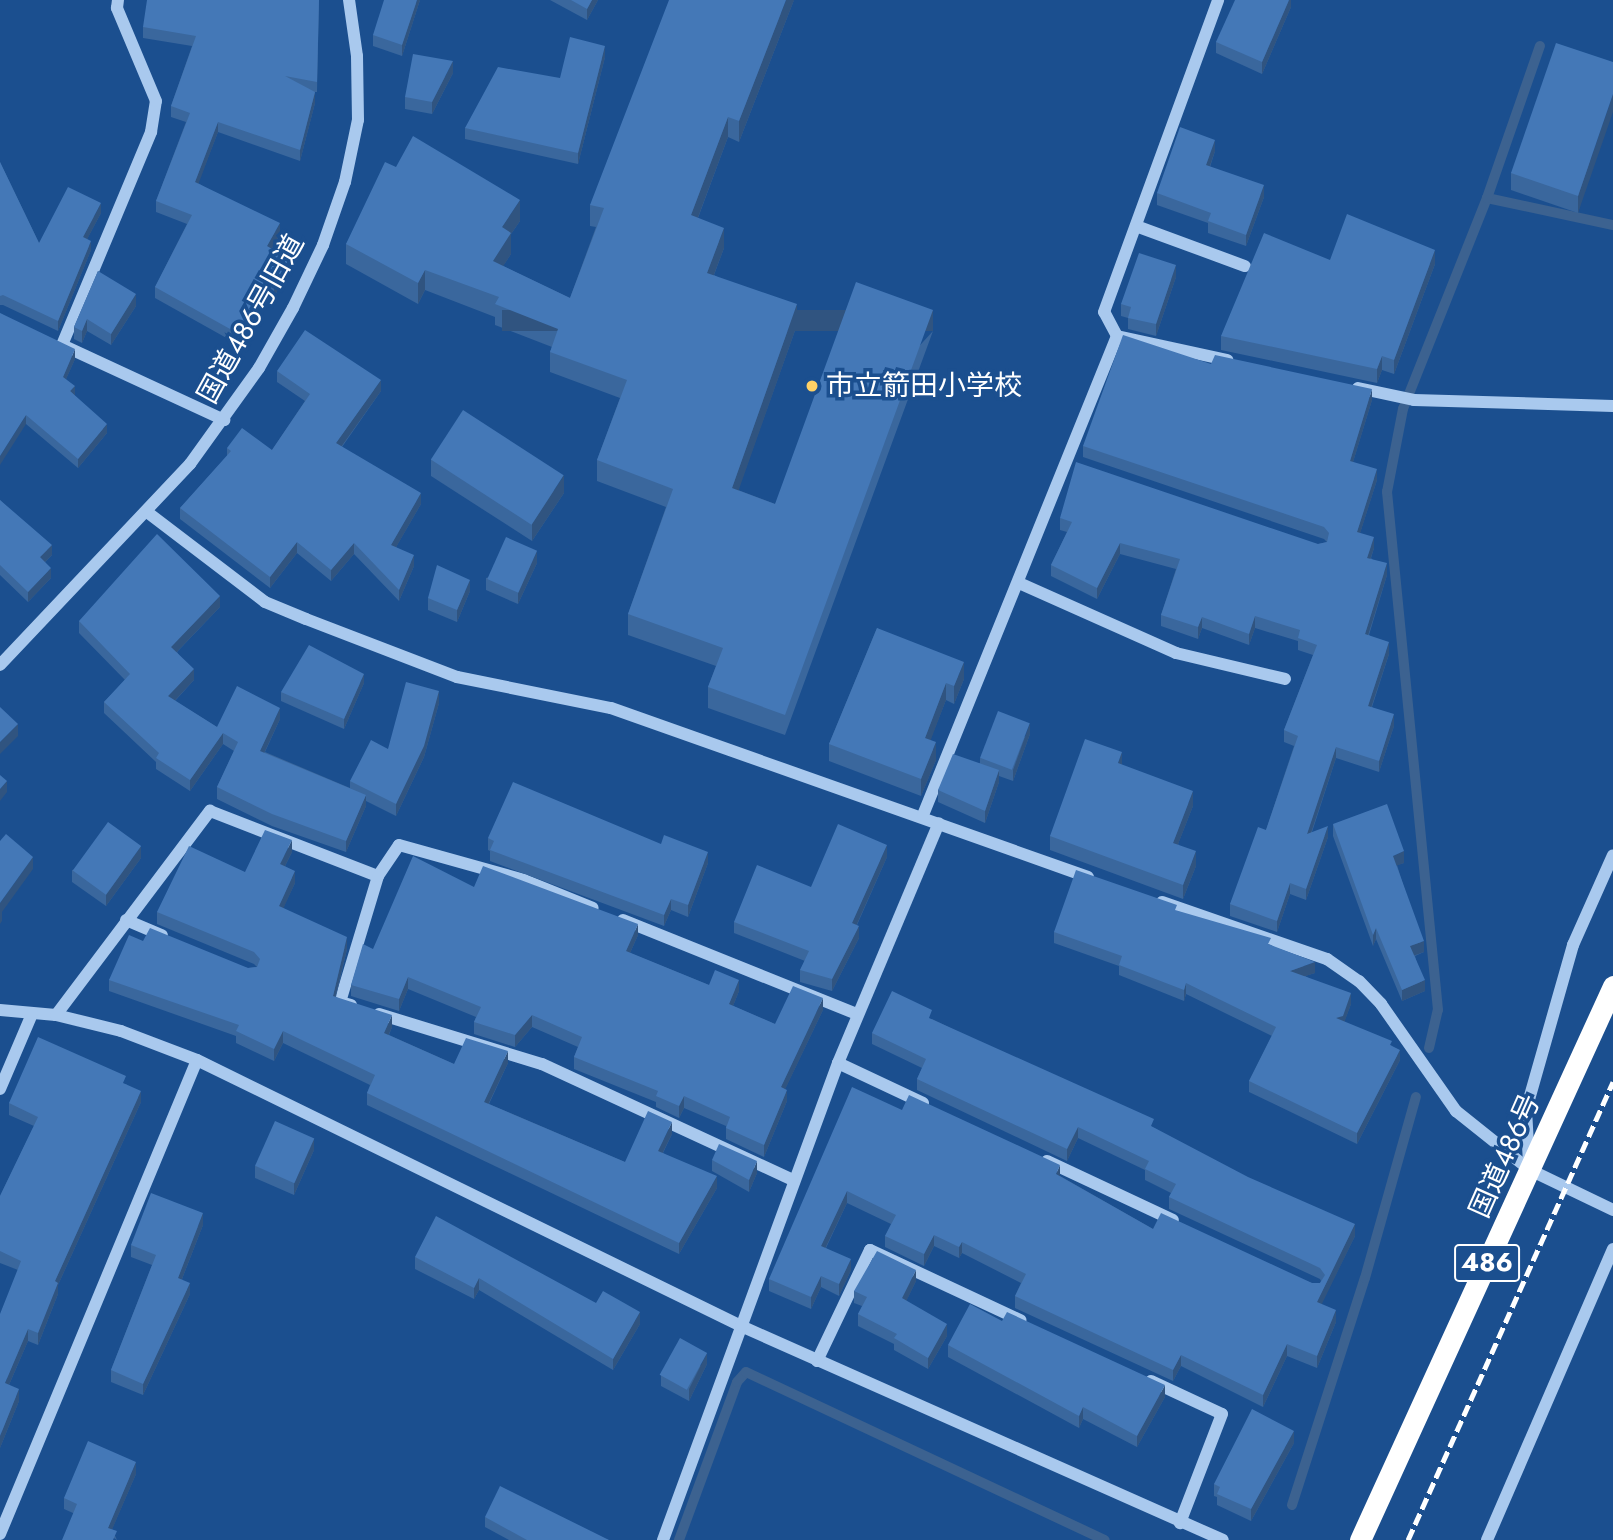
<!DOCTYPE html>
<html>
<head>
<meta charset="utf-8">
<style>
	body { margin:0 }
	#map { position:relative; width:1613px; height:1540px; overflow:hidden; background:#1b4f8f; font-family:Jost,"Noto Sans JP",sans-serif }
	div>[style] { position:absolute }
	.stream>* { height:10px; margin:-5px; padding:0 5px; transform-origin:5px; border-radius:5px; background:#3c6290 }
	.minor>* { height:12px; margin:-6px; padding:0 6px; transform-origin:6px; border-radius:6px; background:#a9c9ee }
	.highway>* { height:21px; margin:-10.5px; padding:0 10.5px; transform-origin:10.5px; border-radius:10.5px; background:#fff }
	.rail>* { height:5px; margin-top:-2.5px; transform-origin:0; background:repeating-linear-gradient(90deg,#fff 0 12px,transparent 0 17px) }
	.wall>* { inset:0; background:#3a679d }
	.shaded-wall>* { inset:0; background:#305480; transform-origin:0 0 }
	.building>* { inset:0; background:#4478b7; transform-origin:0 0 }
	.dots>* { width:19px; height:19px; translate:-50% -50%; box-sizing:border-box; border:4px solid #1b4f8f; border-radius:50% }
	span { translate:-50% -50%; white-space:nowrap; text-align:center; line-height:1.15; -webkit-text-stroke:7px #1b4f8f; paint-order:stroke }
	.shield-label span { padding:2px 5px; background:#1b4f8f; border:2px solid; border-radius:5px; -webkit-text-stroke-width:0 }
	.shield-label { font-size:26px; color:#fff; font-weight:700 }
	.street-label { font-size:28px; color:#fff }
	.poi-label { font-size:28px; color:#fff }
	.left { translate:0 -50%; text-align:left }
</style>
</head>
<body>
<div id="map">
	<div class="stream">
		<i style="left:1487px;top:198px;width:129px;rotate:12.1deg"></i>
		<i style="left:1429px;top:1048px;width:39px;rotate:-77deg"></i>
		<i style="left:1438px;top:1010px;width:521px;rotate:-95.62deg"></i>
		<i style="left:1387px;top:492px;width:85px;rotate:-79.1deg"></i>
		<i style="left:1403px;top:409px;width:227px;rotate:-68.3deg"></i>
		<i style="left:1487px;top:198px;width:161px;rotate:-70.8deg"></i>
		<i style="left:1292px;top:1505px;width:238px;rotate:-72.2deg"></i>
		<i style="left:1365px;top:1278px;width:188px;rotate:-74.3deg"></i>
		<i style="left:679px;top:1540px;width:168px;rotate:-69.8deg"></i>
		<i style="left:737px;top:1382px;width:13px;rotate:-48deg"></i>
		<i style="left:746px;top:1372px;width:396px;rotate:25.1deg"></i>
	</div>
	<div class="minor">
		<i style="left:1136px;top:226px;width:116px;rotate:20.2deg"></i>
		<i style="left:1117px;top:336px;width:27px;rotate:-118deg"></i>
		<i style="left:1104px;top:312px;width:332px;rotate:-69.9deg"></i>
		<i style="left:62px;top:345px;width:231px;rotate:-67.3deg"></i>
		<i style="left:151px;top:132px;width:31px;rotate:-81deg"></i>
		<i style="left:156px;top:101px;width:101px;rotate:-112.8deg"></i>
		<i style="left:117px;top:8px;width:8px;rotate:-83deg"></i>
		<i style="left:62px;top:345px;width:179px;rotate:24.8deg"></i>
		<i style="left:1358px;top:388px;width:57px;rotate:12.1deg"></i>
		<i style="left:1414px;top:400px;width:199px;rotate:1.7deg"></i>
		<i style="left:147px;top:512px;width:148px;rotate:37.3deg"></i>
		<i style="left:265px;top:602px;width:44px;rotate:22.5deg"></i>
		<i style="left:306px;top:619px;width:162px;rotate:21deg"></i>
		<i style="left:457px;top:677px;width:157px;rotate:11.4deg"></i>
		<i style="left:611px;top:708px;width:506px;rotate:19.51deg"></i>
		<i style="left:1019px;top:583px;width:172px;rotate:24deg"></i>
		<i style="left:1176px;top:653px;width:112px;rotate:13.4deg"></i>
		<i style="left:0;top:665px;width:277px;rotate:-46.6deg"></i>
		<i style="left:190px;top:464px;width:118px;rotate:-54.3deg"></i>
		<i style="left:259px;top:368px;width:69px;rotate:-60.5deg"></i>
		<i style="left:293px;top:308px;width:70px;rotate:-64.5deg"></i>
		<i style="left:323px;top:245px;width:67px;rotate:-70.8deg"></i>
		<i style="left:345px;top:182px;width:63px;rotate:-78.2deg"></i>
		<i style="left:358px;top:120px;width:64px;rotate:-90.9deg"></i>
		<i style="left:357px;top:56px;width:57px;rotate:-98.1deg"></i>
		<i style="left:923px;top:815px;width:517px;rotate:-67.95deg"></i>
		<i style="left:1117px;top:336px;width:113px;rotate:12.3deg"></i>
		<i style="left:1162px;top:902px;width:175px;rotate:19.1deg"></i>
		<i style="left:1327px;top:959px;width:39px;rotate:35deg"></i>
		<i style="left:1359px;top:981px;width:32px;rotate:46deg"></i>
		<i style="left:1381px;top:1004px;width:131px;rotate:55deg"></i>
		<i style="left:1456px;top:1111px;width:95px;rotate:38.6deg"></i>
		<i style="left:1530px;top:1170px;width:92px;rotate:25.7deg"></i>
		<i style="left:126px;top:920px;width:39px;rotate:23deg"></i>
		<i style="left:623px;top:920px;width:252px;rotate:21.9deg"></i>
		<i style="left:351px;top:1005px;width:11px;rotate:-165deg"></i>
		<i style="left:340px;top:1002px;width:132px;rotate:-73.2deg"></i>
		<i style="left:0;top:1010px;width:56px;rotate:5.1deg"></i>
		<i style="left:56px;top:1015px;width:67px;rotate:13.8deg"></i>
		<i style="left:121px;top:1031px;width:81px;rotate:20.9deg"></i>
		<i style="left:197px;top:1060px;width:606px;rotate:26.06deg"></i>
		<i style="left:741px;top:1326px;width:527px;rotate:23.94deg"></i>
		<i style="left:379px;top:1014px;width:170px;rotate:17.1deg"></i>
		<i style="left:542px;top:1064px;width:277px;rotate:24.8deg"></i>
		<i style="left:56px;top:1015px;width:256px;rotate:-53deg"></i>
		<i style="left:210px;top:811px;width:180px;rotate:21.2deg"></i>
		<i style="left:378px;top:876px;width:37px;rotate:-56deg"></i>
		<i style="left:399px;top:845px;width:130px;rotate:15.6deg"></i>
		<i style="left:524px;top:880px;width:74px;rotate:22.1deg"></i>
		<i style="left:838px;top:1063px;width:94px;rotate:25.2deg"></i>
		<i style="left:0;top:1089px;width:82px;rotate:-66.9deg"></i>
		<i style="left:1047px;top:1161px;width:139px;rotate:25.1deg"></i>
		<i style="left:1529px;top:1163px;width:53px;rotate:-93.2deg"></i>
		<i style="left:1526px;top:1110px;width:172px;rotate:-74.1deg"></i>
		<i style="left:1573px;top:945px;width:98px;rotate:-66deg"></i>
		<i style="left:817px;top:1361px;width:123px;rotate:-64.5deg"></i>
		<i style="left:870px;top:1250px;width:166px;rotate:25deg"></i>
		<i style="left:1151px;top:1381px;width:78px;rotate:24.9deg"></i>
		<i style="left:1222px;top:1414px;width:117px;rotate:111.1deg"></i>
		<i style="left:0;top:1534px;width:513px;rotate:-67.43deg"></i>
		<i style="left:663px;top:1540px;width:508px;rotate:-69.85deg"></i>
		<i style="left:838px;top:1063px;width:260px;rotate:-67.2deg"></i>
		<i style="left:1487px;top:1540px;width:317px;rotate:-66.6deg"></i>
	</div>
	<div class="highway">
		<i style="left:1360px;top:1540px;width:609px;rotate:-65.45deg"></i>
	</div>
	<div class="rail">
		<i style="left:1408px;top:1540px;width:502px;rotate:-65.89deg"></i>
	</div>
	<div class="wall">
		<i style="clip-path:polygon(319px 0,317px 92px,315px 92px,315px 103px,300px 161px,218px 132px,198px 183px,280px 234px,272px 249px,289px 269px,274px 297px,268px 294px,239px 345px,155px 298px,155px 287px,187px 224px,156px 212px,156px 201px,186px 122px,171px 117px,171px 106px,192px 46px,143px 38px,143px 27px)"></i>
		<i style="clip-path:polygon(420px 0,402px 56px,373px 46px,373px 35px)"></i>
		<i style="clip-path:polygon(550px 0,598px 0,587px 20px)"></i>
		<i style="clip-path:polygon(794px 0,739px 142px,728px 137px,698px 218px,724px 248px,714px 275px,797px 325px,738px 490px,775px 504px,933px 331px,785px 735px,708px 708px,708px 687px,716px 666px,628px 635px,628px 614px,666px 507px,597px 481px,597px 460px,620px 398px,550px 372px,550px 352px,552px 347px,495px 325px,495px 317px,425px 290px,418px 304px,346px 264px,346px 244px,396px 167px,520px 221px,511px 234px,511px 254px,503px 266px,570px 298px,596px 227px,590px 226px,590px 205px)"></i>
		<i style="clip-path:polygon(1291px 0,1291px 7px,1262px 74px,1216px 53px,1216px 42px)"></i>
		<i style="clip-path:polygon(605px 57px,578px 164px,465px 139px,465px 128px,560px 78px)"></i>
		<i style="clip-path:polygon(1613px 62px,1578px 213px,1511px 190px,1511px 173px)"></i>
		<i style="clip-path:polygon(453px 73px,432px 114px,405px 109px,405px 97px)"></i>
		<i style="clip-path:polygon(1215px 151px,1210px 167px,1264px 197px,1246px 246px,1208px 233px,1208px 223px,1157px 205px,1157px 193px)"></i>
		<i style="clip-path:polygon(0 162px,39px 243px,101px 213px,87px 239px,91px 250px,58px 331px,3px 305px,0 305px)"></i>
		<i style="clip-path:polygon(1330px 260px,1435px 264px,1394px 374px,1382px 370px,1377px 383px,1221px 350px,1221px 336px)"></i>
		<i style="clip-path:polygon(98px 271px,136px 306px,111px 345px,87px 331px,82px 343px,74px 339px,74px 327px)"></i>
		<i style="clip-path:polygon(1176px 277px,1156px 336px,1128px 329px,1128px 318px,1121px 316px,1121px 304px)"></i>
		<i style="clip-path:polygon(0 313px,75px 359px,66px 379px,75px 396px,107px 433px,78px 468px,26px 424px)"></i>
		<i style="clip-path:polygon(1211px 364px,1372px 400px,1353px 462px,1377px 480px,1360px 533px,1374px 548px,1371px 558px,1387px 575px,1369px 635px,1389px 654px,1372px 707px,1394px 726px,1379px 772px,1336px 758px,1312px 832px,1328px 837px,1306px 900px,1290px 894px,1277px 932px,1230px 916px,1230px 904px,1266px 830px,1294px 746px,1284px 742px,1284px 730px,1313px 655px,1298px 650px,1298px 641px,1255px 628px,1249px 645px,1202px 628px,1198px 639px,1161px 626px,1161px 615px,1176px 569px,1120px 554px,1097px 599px,1051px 576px,1051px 565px,1067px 532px,1060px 530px,1060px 518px,1318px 544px,1327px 542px,1324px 539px,1083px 457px,1083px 446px)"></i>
		<i style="clip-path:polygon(277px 371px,381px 391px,342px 447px,421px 504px,396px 547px,414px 566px,399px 601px,354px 554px,331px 581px,297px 553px,270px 588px,180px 519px,180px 508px,227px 456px,227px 448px,272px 450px,305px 401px,277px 382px)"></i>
		<i style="clip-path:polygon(431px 459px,564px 493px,532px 541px,431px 476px)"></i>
		<i style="clip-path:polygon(0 500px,52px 555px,45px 562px,51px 578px,28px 602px,0 575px)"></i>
		<i style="clip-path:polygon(537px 563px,518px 604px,486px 590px,486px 578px)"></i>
		<i style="clip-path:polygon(470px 591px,457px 622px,428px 610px,428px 598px)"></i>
		<i style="clip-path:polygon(220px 607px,177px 652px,194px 680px,175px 701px,217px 727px,280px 719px,265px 752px,350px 788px,350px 781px,388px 749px,439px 703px,424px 757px,396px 816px,366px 801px,366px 806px,346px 852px,272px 826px,217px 799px,217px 787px,234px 751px,223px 744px,190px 791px,156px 769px,156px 762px,104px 713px,104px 702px,125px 680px,79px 633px,79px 621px)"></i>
		<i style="clip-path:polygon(877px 628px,964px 679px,954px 704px,946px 700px,930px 740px,936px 760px,921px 796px,829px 761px,829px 744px)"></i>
		<i style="clip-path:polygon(364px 683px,344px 729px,281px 701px,281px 692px)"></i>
		<i style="clip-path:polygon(1030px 734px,1013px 781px,999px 776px,999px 782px,985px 823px,938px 802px,938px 790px,980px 763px,980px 758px)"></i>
		<i style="clip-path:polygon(1122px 765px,1193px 806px,1178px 844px,1196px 866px,1183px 899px,1050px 850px,1050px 836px)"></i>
		<i style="clip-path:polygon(1333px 824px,1404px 863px,1397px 865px,1424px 952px,1415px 956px,1425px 991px,1402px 1001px,1376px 939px,1373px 946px,1333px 836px)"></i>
		<i style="clip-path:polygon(488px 838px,708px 863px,688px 917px,671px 910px,664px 926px,490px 861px,490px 851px,488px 850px)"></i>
		<i style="clip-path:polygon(292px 852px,285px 866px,295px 883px,283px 908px,347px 949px,336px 997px,392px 1027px,389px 1035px,454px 1064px,508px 1063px,489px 1104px,625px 1162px,672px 1134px,663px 1153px,717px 1188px,679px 1254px,367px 1105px,367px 1093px,370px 1085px,283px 1043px,274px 1061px,236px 1043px,236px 1036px,109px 991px,109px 980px,143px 941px,248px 968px,257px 967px,254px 964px,157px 924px,157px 912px)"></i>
		<i style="clip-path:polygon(887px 857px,857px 925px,859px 938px,832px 991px,800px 982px,800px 970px,805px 961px,734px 933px,734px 922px,811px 887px)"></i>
		<i style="clip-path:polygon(141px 858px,106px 906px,72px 882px,72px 870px)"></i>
		<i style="clip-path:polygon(474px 887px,638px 935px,630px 953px,709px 985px,739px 991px,733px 1006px,775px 1024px,823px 1010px,785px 1089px,787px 1101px,764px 1157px,726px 1139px,726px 1126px,684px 1108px,679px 1118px,656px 1107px,656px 1102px,574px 1069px,574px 1057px,578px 1047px,532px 1027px,515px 1047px,474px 1034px,474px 1022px,476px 1017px,408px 989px,399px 1011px,351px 996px,351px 985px,373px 949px)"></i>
		<i style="clip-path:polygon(1177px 911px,1271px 945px,1315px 973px,1305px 976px,1351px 1004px,1344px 1022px,1392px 1046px,1400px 1060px,1357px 1144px,1249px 1092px,1249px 1081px,1272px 1036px,1186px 994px,1184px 1001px,1119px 975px,1119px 966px,1054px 943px,1054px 932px)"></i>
		<i style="clip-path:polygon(932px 1019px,1154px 1128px,1355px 1236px,1321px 1304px,1336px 1322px,1317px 1368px,1287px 1356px,1263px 1407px,1181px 1366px,1173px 1381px,1015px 1308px,1015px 1296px,1021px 1283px,962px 1253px,959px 1258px,934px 1246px,924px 1266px,885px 1247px,885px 1236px,891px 1224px,847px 1203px,826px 1248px,851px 1270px,839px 1296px,821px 1287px,811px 1309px,769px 1291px,769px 1279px,902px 1110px,1060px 1176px,1153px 1229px,1312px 1283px,1320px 1283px,1321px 1281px,1320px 1279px,1169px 1209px,1169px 1197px,1171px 1193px,1145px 1180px,1145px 1170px,1078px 1138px,1067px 1161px,917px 1090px,917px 1079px,922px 1068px,872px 1044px,872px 1033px)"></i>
		<i style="clip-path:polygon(126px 1084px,141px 1102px,58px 1285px,58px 1294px,38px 1345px,28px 1341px,9px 1385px,19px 1401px,0 1448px,18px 1270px,0 1263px,0 1196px,34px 1126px,9px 1115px,9px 1103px)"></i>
		<i style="clip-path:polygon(314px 1150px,294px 1195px,255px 1178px,255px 1166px)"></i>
		<i style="clip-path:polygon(712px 1160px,757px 1173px,749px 1192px,712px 1171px)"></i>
		<i style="clip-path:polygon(203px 1225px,182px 1279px,190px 1294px,143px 1395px,111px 1382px,111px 1370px,152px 1265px,131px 1257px,131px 1245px)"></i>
		<i style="clip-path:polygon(415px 1257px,596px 1303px,640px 1324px,613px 1370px,479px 1290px,474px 1299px,415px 1269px)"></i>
		<i style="clip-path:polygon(916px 1281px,906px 1301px,947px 1336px,928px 1369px,894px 1350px,894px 1344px,858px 1326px,858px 1314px,862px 1306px,854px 1303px,854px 1291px)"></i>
		<i style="clip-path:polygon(948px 1345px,1165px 1397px,1137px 1447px,1083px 1419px,1079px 1428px,948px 1357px)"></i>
		<i style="clip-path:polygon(707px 1364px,689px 1401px,661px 1386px,661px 1375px)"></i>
		<i style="clip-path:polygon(1294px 1443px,1251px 1521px,1217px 1505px,1217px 1497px,1214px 1496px,1214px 1484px)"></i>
		<i style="clip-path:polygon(136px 1474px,112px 1529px,117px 1540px,73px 1513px,64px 1509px,64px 1498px)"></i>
		<i style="clip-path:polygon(485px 1517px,609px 1540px,509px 1540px,485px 1527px)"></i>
	</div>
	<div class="shaded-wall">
		<i style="clip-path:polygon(417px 0,420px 0,402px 56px,402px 45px)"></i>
		<i style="clip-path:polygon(592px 0,598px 0,587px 20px,587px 9px)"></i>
		<i style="clip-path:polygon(786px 0,794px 0,739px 142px,739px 121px)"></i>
		<i style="clip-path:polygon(1289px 0,1291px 0,1291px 7px,1262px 74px,1262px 62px)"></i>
		<i style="clip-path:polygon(605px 46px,605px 57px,578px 164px,578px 153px)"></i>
		<i style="clip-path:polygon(453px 61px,453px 73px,432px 114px,432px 102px)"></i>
		<i style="clip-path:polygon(315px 92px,315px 103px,300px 161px,300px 150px)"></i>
		<i style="clip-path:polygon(1613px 94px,1613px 112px,1578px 213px,1578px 196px)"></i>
		<i style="clip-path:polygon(728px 117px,728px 137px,691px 236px,691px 215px)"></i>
		<i style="clip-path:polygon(218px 122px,218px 132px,195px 193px,195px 182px)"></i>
		<i style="clip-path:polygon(1215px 140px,1215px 151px,1206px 177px,1206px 165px)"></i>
		<i style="clip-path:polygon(1264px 185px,1264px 197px,1246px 246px,1246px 235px)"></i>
		<i style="clip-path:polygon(520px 200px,520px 221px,511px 234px,511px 254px,493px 282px,493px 261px,502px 227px)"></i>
		<i style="clip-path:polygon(101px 203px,101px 213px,83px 247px,83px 237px)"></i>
		<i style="clip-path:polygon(280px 223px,280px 234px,267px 257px,267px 246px)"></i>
		<i style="clip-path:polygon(724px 228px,724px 248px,707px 293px,707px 273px)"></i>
		<i style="clip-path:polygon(91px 241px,91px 250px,58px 331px,58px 321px)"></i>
		<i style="clip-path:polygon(1435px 250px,1435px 264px,1394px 374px,1394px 360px)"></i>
		<i style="clip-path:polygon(289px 259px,289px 269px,274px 297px,274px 286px)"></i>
		<i style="clip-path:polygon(1176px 265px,1176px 277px,1156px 336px,1156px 324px)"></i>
		<i style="clip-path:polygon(425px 270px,425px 290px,418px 304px,418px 283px)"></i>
		<i style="clip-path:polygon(268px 283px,268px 294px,239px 345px,239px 334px)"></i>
		<i style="clip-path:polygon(136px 294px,136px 306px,111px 345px,111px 334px)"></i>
		<i style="clip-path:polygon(797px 304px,797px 325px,732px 509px,732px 488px)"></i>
		<i style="left:933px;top:310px;width:21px;height:431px;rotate:90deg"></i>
		<i style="clip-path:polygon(87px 319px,87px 331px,82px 343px,82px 331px)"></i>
		<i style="clip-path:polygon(75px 349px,75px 359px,63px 386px,63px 377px)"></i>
		<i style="clip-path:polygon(1382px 356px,1382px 370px,1377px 383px,1377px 369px)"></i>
		<i style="clip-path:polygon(381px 380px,381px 391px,336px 454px,336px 443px)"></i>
		<i style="clip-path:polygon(75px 386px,75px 396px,70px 391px)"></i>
		<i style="clip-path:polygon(1372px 389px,1372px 400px,1350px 472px,1350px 461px)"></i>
		<i style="clip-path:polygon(26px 415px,26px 424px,0 465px,0 456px)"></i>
		<i style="clip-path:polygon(107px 424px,107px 433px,78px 468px,78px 459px)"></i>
		<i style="clip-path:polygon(1377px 469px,1377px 480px,1357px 543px,1357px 532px)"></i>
		<i style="clip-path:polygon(564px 475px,564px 493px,532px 541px,532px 524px)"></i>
		<i style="clip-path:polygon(421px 493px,421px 504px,391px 556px,391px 545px)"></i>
		<i style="clip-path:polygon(1374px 537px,1374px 548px,1367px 569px,1367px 558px)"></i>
		<i style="clip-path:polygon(297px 542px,297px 553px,270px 588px,270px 577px)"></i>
		<i style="clip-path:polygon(354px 543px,354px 554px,331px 581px,331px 570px)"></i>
		<i style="clip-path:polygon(1120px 543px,1120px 554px,1097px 599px,1097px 588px)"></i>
		<i style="clip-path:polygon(52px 545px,52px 555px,40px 567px,40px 557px)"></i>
		<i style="clip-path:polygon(537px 551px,537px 563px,518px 604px,518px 592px)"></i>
		<i style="clip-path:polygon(414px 555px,414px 566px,399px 601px,399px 590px)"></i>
		<i style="clip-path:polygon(1387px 563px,1387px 575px,1365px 645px,1365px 634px)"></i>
		<i style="clip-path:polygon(51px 568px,51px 578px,28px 602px,28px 592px)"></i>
		<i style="clip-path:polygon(470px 580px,470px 591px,457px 622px,457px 610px)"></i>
		<i style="clip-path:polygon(220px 596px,220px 607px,171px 658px,171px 647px)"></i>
		<i style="clip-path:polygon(1255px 616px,1255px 628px,1249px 645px,1249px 634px)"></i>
		<i style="clip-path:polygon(1202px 617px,1202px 628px,1198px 639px,1198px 627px)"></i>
		<i style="clip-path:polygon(1389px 642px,1389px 654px,1368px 717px,1368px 706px)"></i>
		<i style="clip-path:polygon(964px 662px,964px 679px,954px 704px,954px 686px)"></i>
		<i style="clip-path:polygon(194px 669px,194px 680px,168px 708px,168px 696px)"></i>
		<i style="clip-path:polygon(364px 674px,364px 683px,344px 729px,344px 719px)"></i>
		<i style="clip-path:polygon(946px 683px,946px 700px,925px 755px,925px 738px)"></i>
		<i style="clip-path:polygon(439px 691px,439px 703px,424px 757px,396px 816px,396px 804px)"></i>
		<i style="clip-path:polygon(280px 708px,280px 719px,260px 762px,260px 751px)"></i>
		<i style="clip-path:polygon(1394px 714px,1394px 726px,1379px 772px,1379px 761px)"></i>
		<i style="clip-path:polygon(1030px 723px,1030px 734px,1013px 781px,1013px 770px)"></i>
		<i style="clip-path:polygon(18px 724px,18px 736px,0 754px,0 742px)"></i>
		<i style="clip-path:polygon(223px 733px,223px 744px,190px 791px,190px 780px)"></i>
		<i style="clip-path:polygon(936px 742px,936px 760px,921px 796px,921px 779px)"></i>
		<i style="clip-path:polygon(1336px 747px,1336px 758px,1307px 845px,1307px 834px)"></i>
		<i style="clip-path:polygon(1122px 752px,1122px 767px,1118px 763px)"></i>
		<i style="clip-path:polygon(999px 770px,999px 782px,985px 823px,985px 811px)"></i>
		<i style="clip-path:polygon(7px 781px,7px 792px,0 801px,0 789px)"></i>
		<i style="clip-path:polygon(1193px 791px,1193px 806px,1173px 857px,1173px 843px)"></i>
		<i style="clip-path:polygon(366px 795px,366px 806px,346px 852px,346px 841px)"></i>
		<i style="clip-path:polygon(1328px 826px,1328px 837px,1306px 900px,1306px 889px)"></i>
		<i style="clip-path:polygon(292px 840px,292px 852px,280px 876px,280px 864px)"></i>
		<i style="clip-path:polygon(887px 845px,887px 857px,852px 935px,852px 923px)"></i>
		<i style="clip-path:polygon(141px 846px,141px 858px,106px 906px,106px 895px)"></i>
		<i style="clip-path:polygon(1196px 851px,1196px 866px,1183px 899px,1183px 885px)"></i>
		<i style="clip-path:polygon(1404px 851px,1404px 863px,1393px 867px,1393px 856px)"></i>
		<i style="clip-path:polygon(708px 852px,708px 863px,688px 917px,688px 905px)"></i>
		<i style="clip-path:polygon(33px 857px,33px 869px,2px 912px,2px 921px,0 924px,0 903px)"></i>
		<i style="clip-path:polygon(295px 871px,295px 883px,279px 918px,279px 906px)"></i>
		<i style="clip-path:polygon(1290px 883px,1290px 894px,1277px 932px,1277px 921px)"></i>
		<i style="clip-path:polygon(671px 899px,671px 910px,664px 926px,664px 915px)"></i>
		<i style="clip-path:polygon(638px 924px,638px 935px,626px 962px,626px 951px)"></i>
		<i style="clip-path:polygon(859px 926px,859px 938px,832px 991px,832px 979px)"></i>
		<i style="clip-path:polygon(1376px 928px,1376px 939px,1373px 946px,1373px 935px)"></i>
		<i style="clip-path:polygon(347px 937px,347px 949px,333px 1007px,333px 996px)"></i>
		<i style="clip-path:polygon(1424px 941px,1424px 952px,1410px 957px,1410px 946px)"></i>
		<i style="clip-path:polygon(1315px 962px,1315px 973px,1290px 981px,1290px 971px)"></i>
		<i style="clip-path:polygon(408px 977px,408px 989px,399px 1011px,399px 999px)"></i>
		<i style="clip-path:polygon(739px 980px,739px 991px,729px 1016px,729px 1004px)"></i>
		<i style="clip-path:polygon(1425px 980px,1425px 991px,1402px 1001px,1402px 990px)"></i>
		<i style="clip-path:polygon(1186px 983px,1186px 994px,1184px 1001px,1184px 990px)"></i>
		<i style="clip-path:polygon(1351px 993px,1351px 1004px,1343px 1026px,1336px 1018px)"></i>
		<i style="clip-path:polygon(823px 998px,823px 1010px,781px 1098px,781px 1087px)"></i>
		<i style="clip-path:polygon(392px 1015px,392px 1027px,384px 1045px,384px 1033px)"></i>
		<i style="clip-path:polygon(532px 1015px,532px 1027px,515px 1047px,515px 1035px)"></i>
		<i style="clip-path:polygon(283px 1031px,283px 1043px,274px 1061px,274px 1049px)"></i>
		<i style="clip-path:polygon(1400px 1050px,1400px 1060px,1357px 1144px,1357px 1133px)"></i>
		<i style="clip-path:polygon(508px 1051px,508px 1063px,484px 1113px,484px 1102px)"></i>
		<i style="clip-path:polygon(787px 1090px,787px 1101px,764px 1157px,764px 1145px)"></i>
		<i style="clip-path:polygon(141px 1091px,141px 1102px,58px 1285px,58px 1294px,38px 1345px,38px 1333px,55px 1281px)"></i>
		<i style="clip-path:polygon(684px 1096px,684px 1108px,679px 1118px,679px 1106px)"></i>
		<i style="clip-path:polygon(672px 1122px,672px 1134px,658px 1162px,658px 1151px)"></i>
		<i style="clip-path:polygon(1078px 1127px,1078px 1138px,1067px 1161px,1067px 1149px)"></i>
		<i style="clip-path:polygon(314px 1138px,314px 1150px,294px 1195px,294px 1183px)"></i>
		<i style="clip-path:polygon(757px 1161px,757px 1173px,749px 1192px,749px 1180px)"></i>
		<i style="clip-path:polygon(1060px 1165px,1060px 1177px,1056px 1174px)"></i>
		<i style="clip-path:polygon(717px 1176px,717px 1188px,679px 1254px,679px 1243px)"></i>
		<i style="clip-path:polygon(847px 1191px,847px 1203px,821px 1257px,821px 1246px)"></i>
		<i style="clip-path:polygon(203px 1213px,203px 1225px,178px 1289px,178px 1278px)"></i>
		<i style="clip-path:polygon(1355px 1224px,1355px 1236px,1317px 1314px,1317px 1302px)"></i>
		<i style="clip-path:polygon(934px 1235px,934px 1246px,924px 1266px,924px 1254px)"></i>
		<i style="clip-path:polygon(962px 1242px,962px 1253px,959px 1258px,959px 1247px)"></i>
		<i style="clip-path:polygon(851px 1259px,851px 1270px,839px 1296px,839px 1284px)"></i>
		<i style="clip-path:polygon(916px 1270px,916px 1281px,902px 1310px,902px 1298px)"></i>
		<i style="clip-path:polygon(821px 1276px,821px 1287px,811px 1309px,811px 1297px)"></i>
		<i style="clip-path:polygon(479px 1278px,479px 1290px,474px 1299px,474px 1288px)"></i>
		<i style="clip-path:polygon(190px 1283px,190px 1294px,143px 1395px,143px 1384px)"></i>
		<i style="clip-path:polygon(1336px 1310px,1336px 1322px,1317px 1368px,1317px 1356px)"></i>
		<i style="clip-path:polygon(640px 1312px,640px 1324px,613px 1370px,613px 1359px)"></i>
		<i style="clip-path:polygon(947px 1324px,947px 1336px,928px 1369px,928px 1358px)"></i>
		<i style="clip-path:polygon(28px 1329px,28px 1341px,5px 1394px,5px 1383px)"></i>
		<i style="clip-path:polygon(1287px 1344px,1287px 1356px,1263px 1407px,1263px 1395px)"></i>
		<i style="clip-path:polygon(707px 1353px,707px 1364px,689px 1401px,689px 1389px)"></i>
		<i style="clip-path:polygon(1181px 1355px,1181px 1366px,1173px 1381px,1173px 1370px)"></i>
		<i style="clip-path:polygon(1165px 1385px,1165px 1397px,1137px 1447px,1137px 1436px)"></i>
		<i style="clip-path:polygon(19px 1389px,19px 1401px,0 1448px,0 1436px)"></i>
		<i style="clip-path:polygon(1083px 1407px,1083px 1419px,1079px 1428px,1079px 1416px)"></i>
		<i style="clip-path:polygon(1294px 1431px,1294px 1443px,1251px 1521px,1251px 1509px)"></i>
		<i style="clip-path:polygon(136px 1462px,136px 1474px,108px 1539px,108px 1528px)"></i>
	</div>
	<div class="building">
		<i style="clip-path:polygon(147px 0,319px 0,317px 82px,285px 76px,315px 92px,300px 150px,218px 122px,195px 182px,280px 223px,267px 246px,289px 259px,274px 286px,268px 283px,239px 334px,155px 287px,192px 215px,156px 201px,190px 113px,171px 106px,196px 36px,143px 27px)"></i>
		<i style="clip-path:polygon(384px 0,417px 0,402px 45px,373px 35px)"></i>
		<i style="clip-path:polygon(571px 0,592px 0,587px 9px)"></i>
		<i style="clip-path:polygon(669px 0,786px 0,739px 121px,728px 117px,691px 215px,724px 228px,707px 273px,797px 304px,732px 488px,775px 504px,856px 282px,933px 310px,785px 715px,708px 687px,723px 648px,628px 614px,673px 489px,597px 460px,627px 380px,550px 352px,558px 329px,495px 304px,499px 297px,425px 270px,418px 283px,346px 244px,385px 162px,396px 167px,413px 136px,520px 200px,502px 227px,511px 233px,493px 261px,570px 298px,604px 208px,590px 205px)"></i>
		<i style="clip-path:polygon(1235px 0,1289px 0,1262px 62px,1216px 42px)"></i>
		<i style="clip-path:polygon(570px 37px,605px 46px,578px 153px,465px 128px,498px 67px,560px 78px)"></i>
		<i style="clip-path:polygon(1556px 43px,1613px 62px,1613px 94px,1578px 196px,1511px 173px)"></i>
		<i style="clip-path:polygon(413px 54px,453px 61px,432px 102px,405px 97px)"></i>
		<i style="clip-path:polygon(1180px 127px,1215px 140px,1206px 165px,1264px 185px,1246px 235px,1208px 221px,1211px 213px,1157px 193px)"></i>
		<i style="clip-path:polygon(0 162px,39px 243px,68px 187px,101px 203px,83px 237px,91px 241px,58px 321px,3px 295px,0 296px)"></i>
		<i style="clip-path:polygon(1347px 214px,1435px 250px,1394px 360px,1382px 356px,1377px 369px,1221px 336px,1264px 233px,1330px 260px)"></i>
		<i style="clip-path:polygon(1139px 253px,1176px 265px,1156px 324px,1128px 318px,1131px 307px,1121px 304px)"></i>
		<i style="clip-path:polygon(98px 271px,136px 294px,111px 334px,87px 319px,82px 331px,74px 327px)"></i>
		<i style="clip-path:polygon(0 313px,75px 349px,63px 377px,75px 386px,70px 391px,107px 424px,78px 459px,26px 415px,0 456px)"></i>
		<i style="clip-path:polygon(305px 330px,381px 380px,336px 443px,421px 493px,391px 545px,414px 555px,399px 590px,354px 543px,331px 570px,297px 542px,270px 577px,180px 508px,231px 451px,227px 448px,242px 428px,272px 450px,310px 394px,277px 371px)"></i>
		<i style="clip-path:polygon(1123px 335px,1211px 364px,1215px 355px,1372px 389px,1350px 461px,1377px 469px,1357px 532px,1374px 537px,1367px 558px,1387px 563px,1365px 634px,1389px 642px,1368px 706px,1394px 714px,1379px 761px,1336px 747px,1307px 834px,1328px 826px,1306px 889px,1290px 883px,1277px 921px,1230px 904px,1258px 827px,1266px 830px,1298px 736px,1284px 730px,1317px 645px,1298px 638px,1300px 630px,1255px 616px,1249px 634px,1202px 617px,1198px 627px,1161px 615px,1180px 559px,1120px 543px,1097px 588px,1051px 565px,1072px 522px,1060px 518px,1076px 462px,1318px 544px,1327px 542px,1329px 533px,1324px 527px,1083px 446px)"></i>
		<i style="left:463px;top:410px;width:120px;height:59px;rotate:33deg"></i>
		<i style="clip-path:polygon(0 500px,52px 545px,40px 557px,51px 568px,28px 592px,0 565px)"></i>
		<i style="clip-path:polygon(157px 534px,220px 596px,171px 647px,194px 669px,168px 696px,217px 727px,237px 686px,280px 708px,260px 751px,366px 795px,346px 841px,272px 814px,217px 787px,238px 742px,223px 733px,190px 780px,156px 758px,159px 753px,104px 702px,130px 674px,79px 621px)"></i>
		<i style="left:506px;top:537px;width:34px;height:46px;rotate:24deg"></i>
		<i style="clip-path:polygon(437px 565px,470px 580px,457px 610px,428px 598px)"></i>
		<i style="clip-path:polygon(877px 628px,964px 662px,954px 686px,946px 683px,925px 738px,936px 742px,921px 779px,829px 744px)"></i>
		<i style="clip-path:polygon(309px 645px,364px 674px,344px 719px,281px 692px)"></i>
		<i style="clip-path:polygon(406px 682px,439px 691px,424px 746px,396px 804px,350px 781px,371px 740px,388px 749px)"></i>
		<i style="clip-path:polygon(0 707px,18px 724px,0 742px)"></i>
		<i style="left:998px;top:711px;width:34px;height:50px;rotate:21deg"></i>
		<i style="clip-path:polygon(1085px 739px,1122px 752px,1118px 763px,1193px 791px,1173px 843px,1196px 851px,1183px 885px,1050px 836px)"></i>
		<i style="clip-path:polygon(953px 754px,999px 770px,985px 811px,938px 790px)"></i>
		<i style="clip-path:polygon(0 775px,7px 781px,0 789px)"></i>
		<i style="clip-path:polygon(513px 782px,661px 844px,664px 835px,708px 852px,688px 905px,671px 899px,664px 915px,490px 850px,494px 841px,488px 838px)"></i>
		<i style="clip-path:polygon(1387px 804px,1404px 851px,1393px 856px,1424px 941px,1410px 946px,1425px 980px,1402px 990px,1376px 928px,1373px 935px,1333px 824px)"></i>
		<i style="left:108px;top:822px;width:41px;height:60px;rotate:36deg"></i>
		<i style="clip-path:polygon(838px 824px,887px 845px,852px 923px,859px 926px,832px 979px,800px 970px,809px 951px,734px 922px,757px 865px,811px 887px)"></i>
		<i style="clip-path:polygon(265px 830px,292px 840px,280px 864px,295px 871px,279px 906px,347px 937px,333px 996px,392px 1015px,384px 1033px,454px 1064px,466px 1038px,508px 1051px,484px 1102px,625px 1162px,648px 1111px,672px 1122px,658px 1151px,717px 1176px,679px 1243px,367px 1093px,375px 1075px,283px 1031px,274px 1049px,236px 1031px,239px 1025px,109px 980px,129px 935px,143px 941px,150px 928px,248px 968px,257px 967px,260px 959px,254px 952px,157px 912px,189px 846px,245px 872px)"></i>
		<i style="clip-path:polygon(6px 834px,33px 857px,0 903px,0 841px)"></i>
		<i style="clip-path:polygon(413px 856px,474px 887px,483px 866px,638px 924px,626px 951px,709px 985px,715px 970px,739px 980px,729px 1004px,775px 1024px,793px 986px,823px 998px,781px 1087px,787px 1090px,764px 1145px,726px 1128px,730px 1117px,684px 1096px,679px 1106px,656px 1096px,658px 1091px,574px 1057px,582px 1037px,532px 1015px,515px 1035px,474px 1022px,481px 1007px,408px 977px,399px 999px,351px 985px,363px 944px,373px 949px)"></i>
		<i style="clip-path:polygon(1076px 870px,1177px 905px,1175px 910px,1271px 938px,1268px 944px,1315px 962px,1290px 971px,1351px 993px,1343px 1016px,1336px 1018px,1392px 1041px,1390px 1045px,1400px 1050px,1357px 1133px,1249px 1081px,1276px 1027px,1186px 983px,1184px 990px,1119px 965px,1122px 956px,1054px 932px)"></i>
		<i style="clip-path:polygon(892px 991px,932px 1010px,929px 1018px,1154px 1119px,1151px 1126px,1248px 1177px,1355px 1224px,1317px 1302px,1336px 1310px,1317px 1356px,1287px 1344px,1263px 1395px,1181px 1355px,1173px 1370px,1015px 1296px,1026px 1274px,962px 1242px,959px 1247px,934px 1235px,924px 1254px,885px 1236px,896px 1215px,847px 1191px,821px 1246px,851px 1259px,839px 1284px,821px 1276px,811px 1297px,769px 1279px,852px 1087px,902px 1110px,909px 1095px,1060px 1165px,1056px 1174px,1153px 1229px,1161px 1213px,1312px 1283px,1320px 1283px,1325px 1275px,1320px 1268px,1169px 1197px,1176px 1184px,1145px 1169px,1149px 1161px,1078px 1127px,1067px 1149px,917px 1079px,926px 1059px,872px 1033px)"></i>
		<i style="clip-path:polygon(38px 1037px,126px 1076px,123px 1083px,141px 1091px,55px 1281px,58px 1283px,38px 1333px,28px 1329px,5px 1383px,19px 1389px,0 1436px,0 1314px,21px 1261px,0 1251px,0 1196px,38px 1117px,9px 1103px)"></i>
		<i style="left:275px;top:1121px;width:43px;height:49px;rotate:24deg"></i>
		<i style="clip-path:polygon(719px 1144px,757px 1161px,749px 1180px,712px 1160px)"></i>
		<i style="clip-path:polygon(151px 1193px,203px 1213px,178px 1278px,190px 1283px,143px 1384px,111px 1370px,156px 1255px,131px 1245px)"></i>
		<i style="clip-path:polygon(436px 1216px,596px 1303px,603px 1291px,640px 1312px,613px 1359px,479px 1278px,474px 1288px,415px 1257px)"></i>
		<i style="clip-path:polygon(877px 1251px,916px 1270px,902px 1298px,947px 1324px,928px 1358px,894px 1338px,897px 1334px,858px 1314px,867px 1297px,854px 1291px)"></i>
		<i style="clip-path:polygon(970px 1304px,1002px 1321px,1007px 1312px,1165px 1385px,1137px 1436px,1083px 1407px,1079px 1416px,948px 1345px)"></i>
		<i style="left:680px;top:1338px;width:31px;height:42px;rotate:29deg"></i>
		<i style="clip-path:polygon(1252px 1409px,1294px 1431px,1251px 1509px,1217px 1494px,1220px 1487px,1214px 1484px)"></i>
		<i style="clip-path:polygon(88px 1441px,136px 1462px,108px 1528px,117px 1531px,113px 1540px,62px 1540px,77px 1504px,64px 1498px)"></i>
		<i style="clip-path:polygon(500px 1486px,609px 1540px,527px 1540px,485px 1517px)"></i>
	</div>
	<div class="dots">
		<i style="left:812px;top:386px;background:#ffd166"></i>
	</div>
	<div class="shield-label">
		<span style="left:1487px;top:1263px">486</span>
	</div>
	<div class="street-label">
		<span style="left:251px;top:319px;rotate:-61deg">国道486号旧道</span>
		<span style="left:1505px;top:1156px;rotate:-66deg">国道486号</span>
	</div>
	<div class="poi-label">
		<span class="left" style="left:826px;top:386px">市立箭田小学校</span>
	</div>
</div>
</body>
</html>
